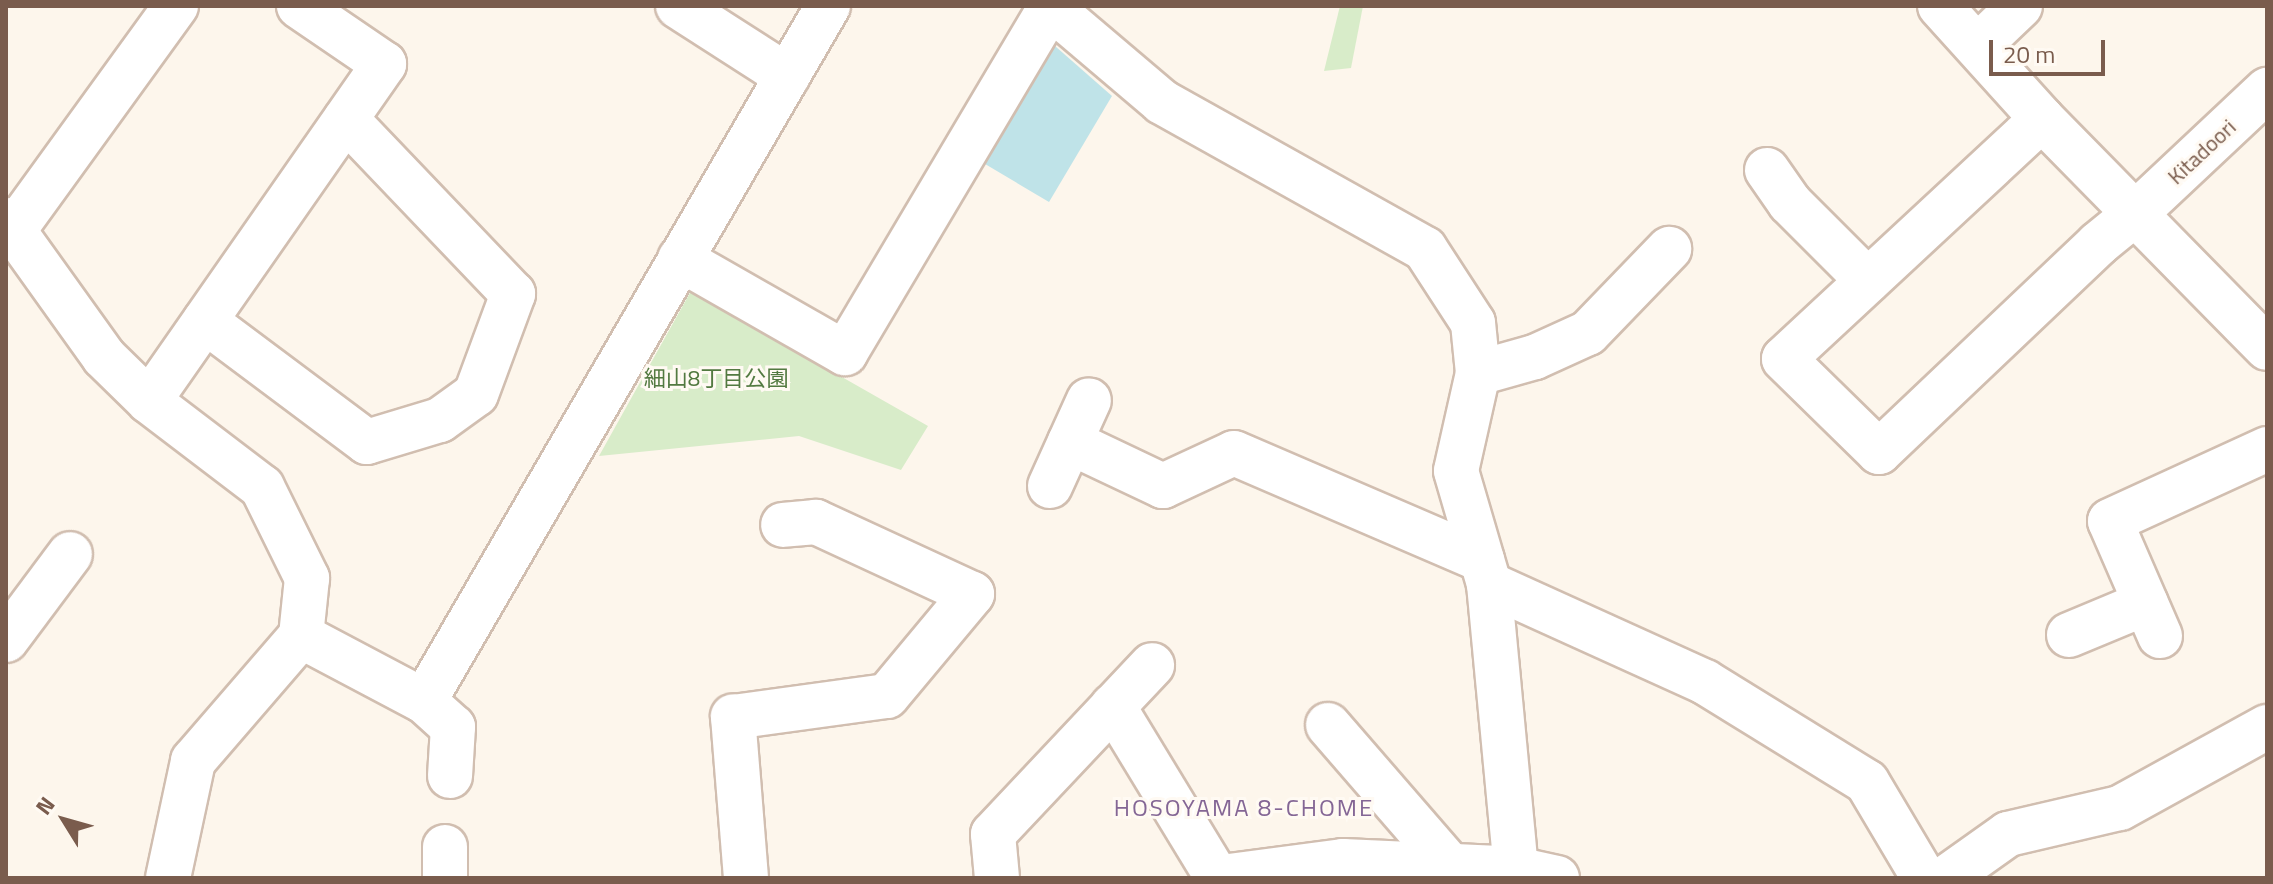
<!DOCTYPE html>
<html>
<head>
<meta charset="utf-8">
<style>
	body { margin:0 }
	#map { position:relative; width:2273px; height:884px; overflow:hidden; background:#fdf6ec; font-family:"Titillium Web","Noto Sans JP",sans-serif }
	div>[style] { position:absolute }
	.green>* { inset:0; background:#d8ecc9 }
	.water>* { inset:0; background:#bfe3e8 }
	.roads { filter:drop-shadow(2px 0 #d1beb0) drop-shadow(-2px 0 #d1beb0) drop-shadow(0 2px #d1beb0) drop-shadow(0 -2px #d1beb0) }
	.minor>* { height:44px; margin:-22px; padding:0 22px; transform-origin:22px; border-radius:22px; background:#fff }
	span { translate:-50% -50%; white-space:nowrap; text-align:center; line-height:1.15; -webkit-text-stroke:6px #fffaf3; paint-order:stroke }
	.street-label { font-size:22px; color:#7a5c4d }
	.park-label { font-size:22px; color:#537a41 }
	.neighbourhood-label { font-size:24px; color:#846695; letter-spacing:2px }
	.frame { position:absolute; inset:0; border:8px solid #7a5c4d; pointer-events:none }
	.north { position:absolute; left:24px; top:780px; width:80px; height:80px; -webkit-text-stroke:6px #fffaf3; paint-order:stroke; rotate:307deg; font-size:22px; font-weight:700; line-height:32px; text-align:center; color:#7a5c4d }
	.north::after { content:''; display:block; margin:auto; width:28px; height:36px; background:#7a5c4d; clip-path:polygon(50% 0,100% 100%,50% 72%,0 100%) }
	.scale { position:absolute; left:1989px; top:40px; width:116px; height:36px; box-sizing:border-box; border:4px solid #7a5c4d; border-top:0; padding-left:10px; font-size:24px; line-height:28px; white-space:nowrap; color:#7a5c4d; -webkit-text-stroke:6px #fffaf3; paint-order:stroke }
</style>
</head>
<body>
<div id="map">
	<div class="green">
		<i style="clip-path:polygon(1340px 6px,1363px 6px,1351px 68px,1324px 71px)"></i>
		<i style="clip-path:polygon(691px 291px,928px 426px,901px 470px,799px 436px,599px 456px)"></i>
	</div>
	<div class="water">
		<i style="clip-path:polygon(1055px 46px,1112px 96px,1049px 202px,980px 161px,1048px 47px)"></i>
	</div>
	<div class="roads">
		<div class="minor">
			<i style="left:678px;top:6px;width:130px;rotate:32.7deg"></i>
			<i style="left:1049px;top:6px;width:148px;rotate:40.3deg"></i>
			<i style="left:1162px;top:102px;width:301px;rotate:29.2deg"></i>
			<i style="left:1425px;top:249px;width:88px;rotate:57deg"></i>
			<i style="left:1473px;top:323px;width:50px;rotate:84.3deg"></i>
			<i style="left:1478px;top:373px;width:100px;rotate:102.7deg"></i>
			<i style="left:1456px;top:471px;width:118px;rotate:73.7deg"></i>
			<i style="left:1489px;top:584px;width:286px;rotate:84.6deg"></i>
			<i style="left:1940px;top:6px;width:152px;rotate:47.9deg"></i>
			<i style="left:2042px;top:119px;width:321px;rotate:45.5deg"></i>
			<i style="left:1978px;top:46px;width:58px;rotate:-43.6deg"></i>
			<i style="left:2042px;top:119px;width:352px;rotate:137.1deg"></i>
			<i style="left:1784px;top:359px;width:133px;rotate:44.4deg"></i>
			<i style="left:1879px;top:452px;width:302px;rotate:-43.5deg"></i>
			<i style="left:2098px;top:244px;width:49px;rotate:-39.2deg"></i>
			<i style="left:2136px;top:213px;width:180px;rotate:-43.2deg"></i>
			<i style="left:1767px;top:170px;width:40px;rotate:55.1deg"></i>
			<i style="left:1790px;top:203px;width:110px;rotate:45deg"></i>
			<i style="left:6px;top:220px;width:168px;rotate:54.4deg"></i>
			<i style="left:104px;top:357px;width:63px;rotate:44.4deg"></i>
			<i style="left:149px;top:401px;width:142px;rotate:37.3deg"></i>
			<i style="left:262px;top:487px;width:102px;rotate:63.7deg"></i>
			<i style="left:307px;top:578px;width:58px;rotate:95.9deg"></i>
			<i style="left:6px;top:236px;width:9px;rotate:-36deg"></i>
			<i style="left:13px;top:231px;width:278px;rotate:-54.1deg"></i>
			<i style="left:680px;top:259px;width:190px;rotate:29.7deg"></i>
			<i style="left:845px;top:353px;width:401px;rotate:-59.3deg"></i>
			<i style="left:205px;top:321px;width:202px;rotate:36.8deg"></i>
			<i style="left:367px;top:442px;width:76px;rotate:-16.8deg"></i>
			<i style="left:440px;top:420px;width:44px;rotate:-35.8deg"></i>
			<i style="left:476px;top:394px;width:107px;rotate:-69.7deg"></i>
			<i style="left:513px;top:294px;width:242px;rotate:-133.7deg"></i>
			<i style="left:1478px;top:373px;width:59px;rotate:-15.7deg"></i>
			<i style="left:1535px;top:357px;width:58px;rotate:-24.4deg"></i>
			<i style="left:1588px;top:333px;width:117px;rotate:-46deg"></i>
			<i style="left:149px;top:401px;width:411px;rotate:-55.1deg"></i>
			<i style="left:384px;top:64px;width:103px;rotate:-145.7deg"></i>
			<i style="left:1070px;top:442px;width:103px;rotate:25.3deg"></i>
			<i style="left:1163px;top:486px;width:78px;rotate:-24.9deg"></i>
			<i style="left:1234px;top:453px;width:270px;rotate:23.3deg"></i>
			<i style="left:1050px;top:486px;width:94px;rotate:-65.6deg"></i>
			<i style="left:1489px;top:584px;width:237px;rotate:24.4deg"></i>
			<i style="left:1705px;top:682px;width:190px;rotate:31.7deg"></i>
			<i style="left:1867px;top:782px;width:112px;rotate:59.3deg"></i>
			<i style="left:2069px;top:635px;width:83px;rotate:-22.6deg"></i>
			<i style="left:2160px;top:636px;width:125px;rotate:-113.5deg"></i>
			<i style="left:2110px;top:521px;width:173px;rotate:-24.6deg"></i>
			<i style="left:6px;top:640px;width:107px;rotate:-53.3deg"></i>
			<i style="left:424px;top:701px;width:39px;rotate:42deg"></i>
			<i style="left:453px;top:727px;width:49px;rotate:93.5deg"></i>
			<i style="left:1113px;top:706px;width:200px;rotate:58.7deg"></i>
			<i style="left:1328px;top:725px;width:186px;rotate:49.1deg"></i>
			<i style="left:168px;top:878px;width:120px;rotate:-77.9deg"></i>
			<i style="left:193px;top:761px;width:165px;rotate:-49.2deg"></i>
			<i style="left:301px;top:636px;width:139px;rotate:27.9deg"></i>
			<i style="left:424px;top:701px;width:804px;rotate:-59.83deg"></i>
			<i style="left:445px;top:878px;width:31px;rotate:-90deg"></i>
			<i style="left:746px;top:878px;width:162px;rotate:-94.6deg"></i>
			<i style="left:733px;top:717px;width:155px;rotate:-7.8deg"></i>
			<i style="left:887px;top:696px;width:133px;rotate:-50.2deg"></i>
			<i style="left:972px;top:594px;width:172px;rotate:-155.2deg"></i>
			<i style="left:816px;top:522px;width:33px;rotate:175deg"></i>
			<i style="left:997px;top:878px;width:44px;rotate:-95.2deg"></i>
			<i style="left:993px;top:834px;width:232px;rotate:-46.7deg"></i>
			<i style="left:1214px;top:878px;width:130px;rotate:-7.5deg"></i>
			<i style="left:1343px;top:861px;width:173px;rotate:2.6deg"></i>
			<i style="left:1516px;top:869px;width:42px;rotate:12.4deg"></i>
			<i style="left:1946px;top:878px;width:76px;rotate:-35.4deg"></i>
			<i style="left:2008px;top:834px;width:115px;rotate:-13.1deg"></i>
			<i style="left:2120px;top:808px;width:168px;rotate:-28.9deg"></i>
		</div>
	</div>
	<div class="street-label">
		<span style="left:2202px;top:152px;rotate:-43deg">Kitadoori</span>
	</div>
	<div class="park-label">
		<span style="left:716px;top:379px">細山8丁目公園</span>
	</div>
	<div class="neighbourhood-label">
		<span style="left:1244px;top:808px">HOSOYAMA 8-CHOME</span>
	</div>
	<div class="frame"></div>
	<div class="north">N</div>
	<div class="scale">20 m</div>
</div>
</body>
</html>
